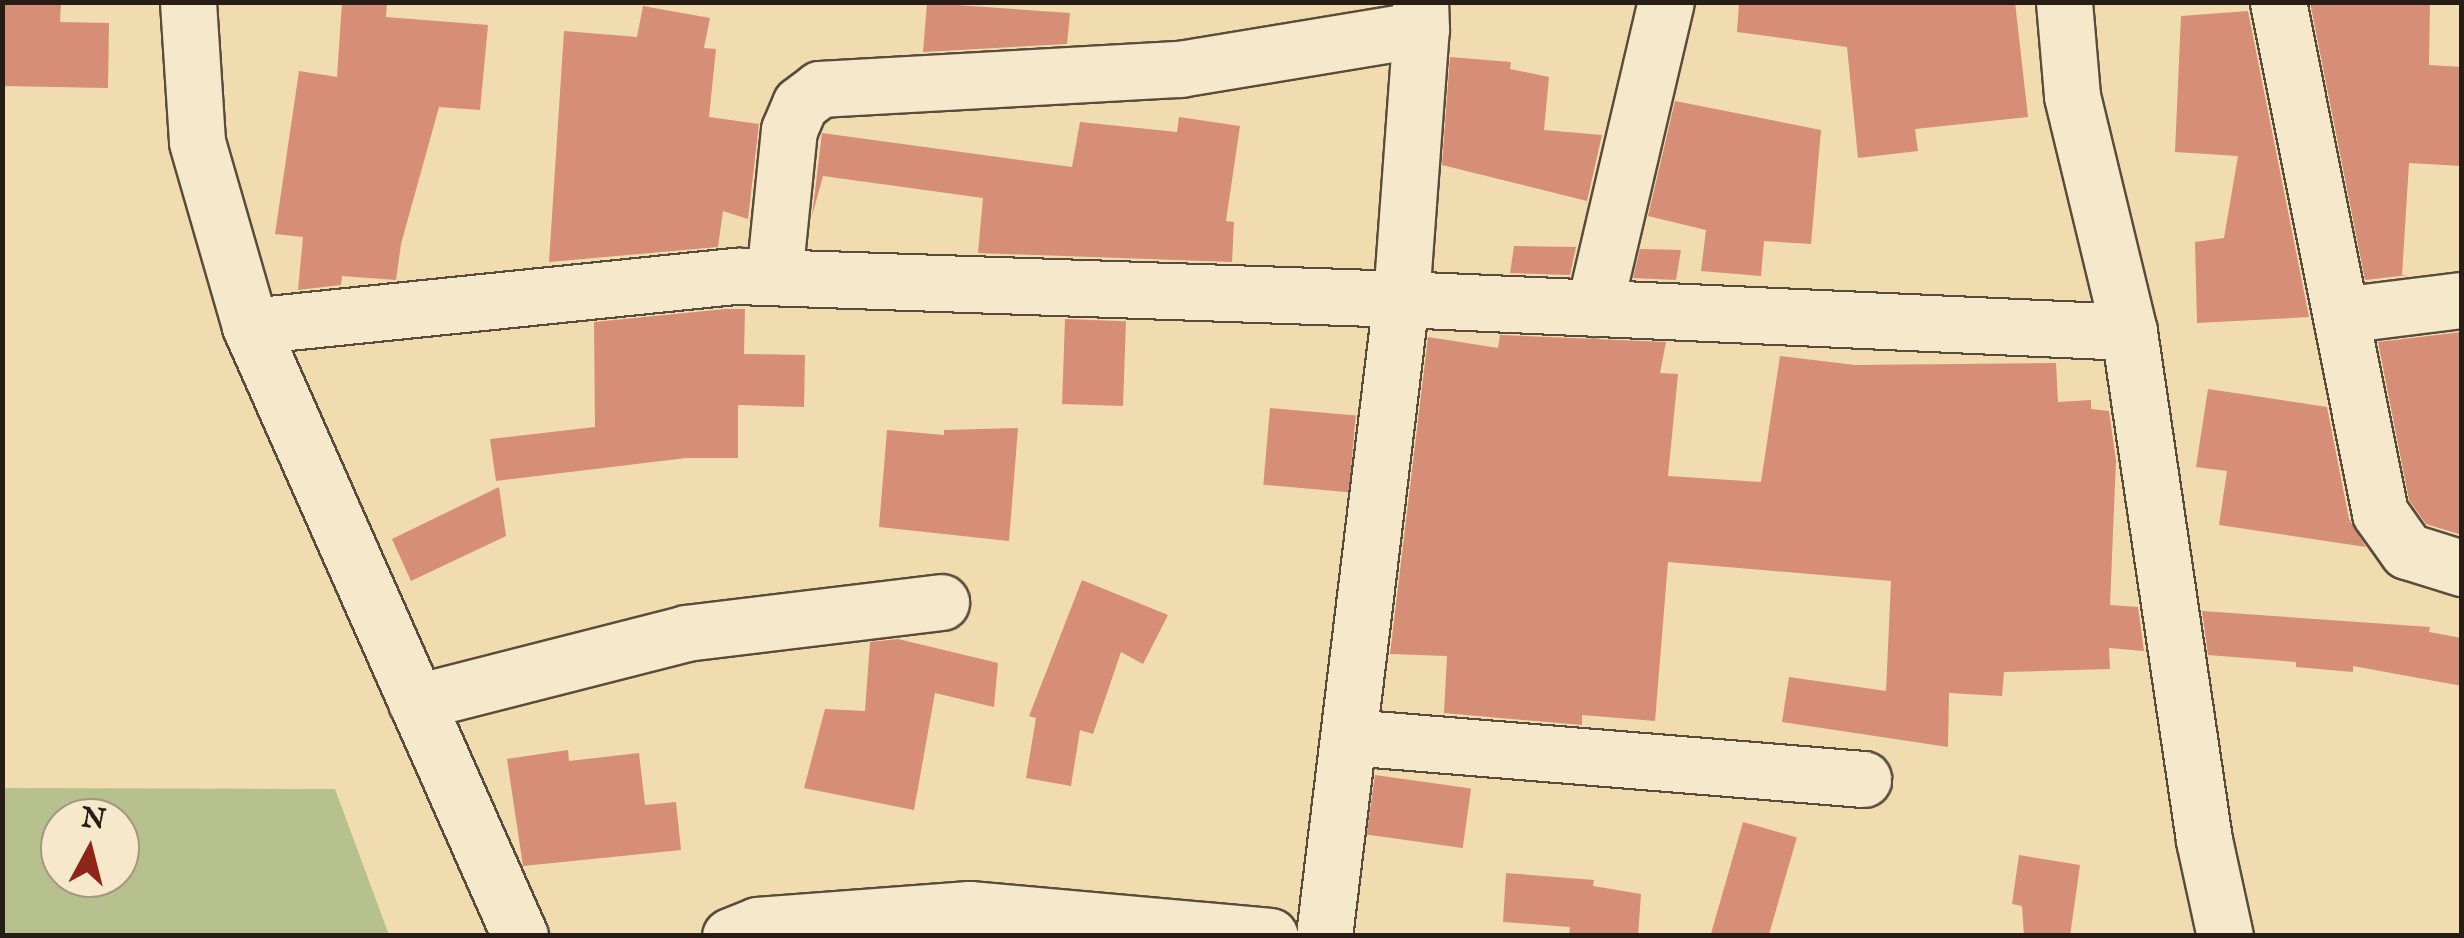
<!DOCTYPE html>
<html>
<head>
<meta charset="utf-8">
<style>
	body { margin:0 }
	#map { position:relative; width:2464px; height:938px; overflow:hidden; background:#f1dcaf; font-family:"IM FELL English",serif }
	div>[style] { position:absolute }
	.green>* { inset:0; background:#b7c18d }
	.building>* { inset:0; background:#d68e76; transform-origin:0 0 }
	.roads { filter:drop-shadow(2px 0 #5a4c3d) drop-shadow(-2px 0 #5a4c3d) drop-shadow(0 2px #5a4c3d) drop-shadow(0 -2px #5a4c3d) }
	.minor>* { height:55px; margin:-27.5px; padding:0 27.5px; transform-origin:27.5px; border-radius:27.5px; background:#f6e8cb }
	span { translate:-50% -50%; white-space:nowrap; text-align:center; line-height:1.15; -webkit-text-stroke:10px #f6e8cb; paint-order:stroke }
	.frame { position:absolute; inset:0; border:5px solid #281c17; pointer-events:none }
	.north { position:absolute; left:40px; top:798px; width:100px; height:100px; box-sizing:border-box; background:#f6e8cb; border:2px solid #a49683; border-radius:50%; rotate:7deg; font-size:28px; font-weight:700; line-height:40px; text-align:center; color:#281c17 }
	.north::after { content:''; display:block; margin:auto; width:35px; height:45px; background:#8f2418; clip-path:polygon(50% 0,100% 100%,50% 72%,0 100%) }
</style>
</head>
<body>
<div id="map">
	<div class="green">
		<i style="clip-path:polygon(evenodd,3px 788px,335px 789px,389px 935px,3px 935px,3px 788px,60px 818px,120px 818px,120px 878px,60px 878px,60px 818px)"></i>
	</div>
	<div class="building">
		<i style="clip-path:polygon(2px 2px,61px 2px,60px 22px,109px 23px,108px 88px,2px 86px)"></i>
		<i style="clip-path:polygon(342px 2px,387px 2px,386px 17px,488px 25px,480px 110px,439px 107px,401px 244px,396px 280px,342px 276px,341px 285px,298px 290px,303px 237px,275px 234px,299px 71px,337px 77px)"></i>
		<i style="clip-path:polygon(1933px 2px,2015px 2px,2028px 117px,1915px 129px,1918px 151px,1858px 158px,1847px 47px,1737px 32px,1739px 4px)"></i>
		<i style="clip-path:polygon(2310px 2px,2430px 2px,2429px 65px,2462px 67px,2462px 166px,2409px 163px,2402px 275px,2409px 275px,2365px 280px)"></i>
		<i style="clip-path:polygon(927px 3px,1070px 13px,1067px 44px,923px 52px)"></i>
		<i style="clip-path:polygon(643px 6px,710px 18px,704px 48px,716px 49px,709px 117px,759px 124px,748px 219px,723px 211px,718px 247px,549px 262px,564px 31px,637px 37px)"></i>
		<i style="clip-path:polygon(2248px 11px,2309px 317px,2197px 323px,2195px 242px,2224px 238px,2238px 156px,2175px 152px,2181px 16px)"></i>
		<i style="clip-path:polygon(1450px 57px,1511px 62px,1510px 69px,1549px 77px,1544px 130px,1602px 135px,1587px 201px,1442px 165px)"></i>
		<i style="clip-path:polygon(1675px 101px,1821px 130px,1811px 244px,1764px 241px,1761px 276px,1701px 271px,1706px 230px,1648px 216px)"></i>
		<i style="clip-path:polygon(1179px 117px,1240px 126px,1226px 221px,1234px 222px,1232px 262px,978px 253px,983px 198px,823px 176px,812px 216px,822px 133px,1072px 167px,1080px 122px,1177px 132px)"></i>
		<i style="clip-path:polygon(1514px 246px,1576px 247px,1570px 275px,1510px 273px)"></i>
		<i style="clip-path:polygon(1640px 249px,1681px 250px,1676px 280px,1633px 278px)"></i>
		<i style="clip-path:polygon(725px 309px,745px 309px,744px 354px,805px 355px,804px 407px,738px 405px,738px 458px,686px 458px,496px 481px,490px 439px,595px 427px,594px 322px)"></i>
		<i style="left:1065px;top:319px;width:61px;height:85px;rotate:2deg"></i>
		<i style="clip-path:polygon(2462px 332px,2462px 535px,2426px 524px,2409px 500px,2378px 342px)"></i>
		<i style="clip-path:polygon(1500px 335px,1666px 342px,1660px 373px,1678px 374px,1668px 476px,1761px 482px,1780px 356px,1855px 365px,2056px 363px,2058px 402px,2091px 400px,2091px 409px,2109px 411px,2116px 461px,2110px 605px,2138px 607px,2144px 651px,2109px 648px,2110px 669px,2004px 672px,2002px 696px,1949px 693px,1948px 747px,1782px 722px,1789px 677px,1886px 691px,1891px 581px,1668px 562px,1655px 721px,1582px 715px,1582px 725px,1444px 713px,1447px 656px,1390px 654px,1428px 337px,1498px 348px)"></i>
		<i style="clip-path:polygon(2208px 389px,2327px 407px,2349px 519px,2366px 547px,2219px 525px,2227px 471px,2196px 467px)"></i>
		<i style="left:1270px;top:408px;width:86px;height:77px;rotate:5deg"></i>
		<i style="clip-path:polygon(1018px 428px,1009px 541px,879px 527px,887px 430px,944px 435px,944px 430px)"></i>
		<i style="clip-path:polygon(499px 487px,506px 536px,411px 581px,392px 539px)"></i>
		<i style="clip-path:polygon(1082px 580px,1168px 615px,1143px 664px,1121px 652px,1093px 734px,1080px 730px,1071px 786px,1026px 778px,1036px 718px,1029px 716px)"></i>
		<i style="clip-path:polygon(2202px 611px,2430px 627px,2429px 632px,2462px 638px,2462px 686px,2353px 666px,2353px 672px,2296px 667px,2296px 662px,2208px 655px)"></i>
		<i style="clip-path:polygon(898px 639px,998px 663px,994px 707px,935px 693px,914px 810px,804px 788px,825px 709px,865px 711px,870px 642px)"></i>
		<i style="clip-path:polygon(568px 750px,569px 761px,639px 753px,645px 805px,676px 802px,681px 850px,523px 866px,507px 759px)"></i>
		<i style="left:1375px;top:775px;width:97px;height:60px;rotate:8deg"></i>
		<i style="left:1743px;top:822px;width:56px;height:118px;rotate:16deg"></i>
		<i style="clip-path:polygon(2019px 855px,2080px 865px,2070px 936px,2024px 936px,2022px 906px,2012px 904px)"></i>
		<i style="clip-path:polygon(1506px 873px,1594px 880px,1593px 886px,1641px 894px,1638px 936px,1569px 936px,1570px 927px,1503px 922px)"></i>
	</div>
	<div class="roads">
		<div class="minor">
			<i style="left:188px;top:2px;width:140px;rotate:86.3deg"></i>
			<i style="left:197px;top:142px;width:191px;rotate:73.9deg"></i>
			<i style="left:250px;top:326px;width:667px;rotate:66.12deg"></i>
			<i style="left:2064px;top:2px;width:94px;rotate:85.1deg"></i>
			<i style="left:2072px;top:96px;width:243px;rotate:76.4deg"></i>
			<i style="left:2129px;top:332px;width:514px;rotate:81.6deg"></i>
			<i style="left:2204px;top:840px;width:98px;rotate:77.7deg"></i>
			<i style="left:2278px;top:2px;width:521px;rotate:78.71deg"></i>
			<i style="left:2380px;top:513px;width:47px;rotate:54.6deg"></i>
			<i style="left:2407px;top:551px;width:58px;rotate:17.2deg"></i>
			<i style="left:774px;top:277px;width:148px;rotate:-84.2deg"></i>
			<i style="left:789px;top:130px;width:28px;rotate:-67deg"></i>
			<i style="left:800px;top:104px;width:25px;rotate:-37deg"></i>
			<i style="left:820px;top:89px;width:361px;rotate:-3.2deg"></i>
			<i style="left:1180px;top:69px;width:244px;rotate:-9.4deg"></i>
			<i style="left:1594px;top:308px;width:314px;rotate:-76.8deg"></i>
			<i style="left:2341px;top:315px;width:122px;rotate:-7.1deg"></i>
			<i style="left:250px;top:326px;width:490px;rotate:-5.9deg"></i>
			<i style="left:737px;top:276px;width:664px;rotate:1.98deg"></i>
			<i style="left:1401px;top:299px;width:729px;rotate:2.6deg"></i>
			<i style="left:416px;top:702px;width:279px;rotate:-14.3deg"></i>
			<i style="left:686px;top:633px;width:257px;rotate:-6.9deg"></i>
			<i style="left:1349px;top:737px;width:516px;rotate:4.67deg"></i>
			<i style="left:730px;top:936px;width:29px;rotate:-22deg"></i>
			<i style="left:757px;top:925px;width:213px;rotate:-4.3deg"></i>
			<i style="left:969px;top:909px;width:302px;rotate:5.1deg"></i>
			<i style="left:1324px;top:936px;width:642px;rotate:-83.11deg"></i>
			<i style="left:1401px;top:299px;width:271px;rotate:-85.8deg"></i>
			<i style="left:1421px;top:29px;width:27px;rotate:-92deg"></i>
		</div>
	</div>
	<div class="frame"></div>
	<div class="north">N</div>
</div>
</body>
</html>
